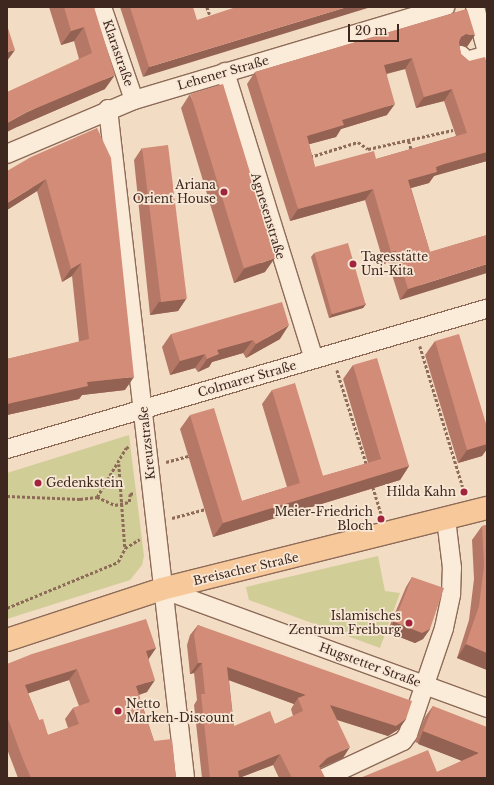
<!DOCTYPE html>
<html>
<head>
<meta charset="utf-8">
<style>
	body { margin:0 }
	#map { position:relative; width:494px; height:785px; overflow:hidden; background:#f2dcc4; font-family:"Libre Baskerville",serif }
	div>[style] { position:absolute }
	.green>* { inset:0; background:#d1cd97 }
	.path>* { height:2.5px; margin-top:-1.25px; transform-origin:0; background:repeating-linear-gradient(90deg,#8e6b59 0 3px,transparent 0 5px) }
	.roads { filter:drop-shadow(1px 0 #8e6b59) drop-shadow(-1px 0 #8e6b59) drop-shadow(0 1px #8e6b59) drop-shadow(0 -1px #8e6b59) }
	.minor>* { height:18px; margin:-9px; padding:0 9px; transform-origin:9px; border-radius:9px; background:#fbebd9 }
	.major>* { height:22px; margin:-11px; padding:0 11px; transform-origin:11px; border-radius:11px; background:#f7c99a }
	.wall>* { inset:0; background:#b57866 }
	.shaded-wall>* { inset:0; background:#946253; transform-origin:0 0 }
	.building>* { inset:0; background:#d38c77; transform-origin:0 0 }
	.dots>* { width:11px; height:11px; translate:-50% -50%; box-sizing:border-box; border:2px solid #f8e7d5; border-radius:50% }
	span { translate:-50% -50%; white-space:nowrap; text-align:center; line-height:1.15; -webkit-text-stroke:3.5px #f8e7d5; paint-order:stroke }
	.street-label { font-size:12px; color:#3d271e }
	.poi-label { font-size:12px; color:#3d271e }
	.right { translate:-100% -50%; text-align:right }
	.left { translate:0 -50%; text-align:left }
	.frame { position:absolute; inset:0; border:8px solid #3d271e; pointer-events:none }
	.scale { position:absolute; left:348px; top:24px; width:51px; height:18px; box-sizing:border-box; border:2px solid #3d271e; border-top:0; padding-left:5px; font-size:12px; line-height:14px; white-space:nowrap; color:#3d271e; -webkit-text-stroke:3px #f8e7d5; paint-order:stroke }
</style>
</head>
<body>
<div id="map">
	<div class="green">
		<i style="clip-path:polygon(129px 435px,144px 556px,142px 565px,130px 580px,7px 619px,7px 473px)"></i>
		<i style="clip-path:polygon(378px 556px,385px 591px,400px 593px,380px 648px,249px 600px,246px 587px)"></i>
	</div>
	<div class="path">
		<i style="left:207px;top:7px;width:12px;rotate:70deg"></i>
		<i style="left:409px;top:141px;width:11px;rotate:75deg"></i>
		<i style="left:310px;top:157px;width:50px;rotate:-17.4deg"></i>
		<i style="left:358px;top:142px;width:12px;rotate:35deg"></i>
		<i style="left:368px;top:149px;width:87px;rotate:-12.6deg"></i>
		<i style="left:420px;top:346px;width:155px;rotate:73.1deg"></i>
		<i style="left:337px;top:370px;width:101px;rotate:72.6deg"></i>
		<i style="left:166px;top:462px;width:24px;rotate:-15deg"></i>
		<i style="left:119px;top:464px;width:84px;rotate:85.9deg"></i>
		<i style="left:373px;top:487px;width:28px;rotate:73deg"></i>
		<i style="left:7px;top:496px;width:73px;rotate:2.4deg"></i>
		<i style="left:80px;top:499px;width:17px;rotate:-7deg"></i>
		<i style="left:97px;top:497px;width:20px;rotate:24deg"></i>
		<i style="left:115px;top:505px;width:14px;rotate:-12deg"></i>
		<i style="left:129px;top:502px;width:8px;rotate:-83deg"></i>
		<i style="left:130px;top:494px;width:5px;rotate:-11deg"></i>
		<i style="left:97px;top:497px;width:57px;rotate:-59.4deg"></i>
		<i style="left:126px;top:448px;width:4px;rotate:-27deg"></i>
		<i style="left:172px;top:518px;width:34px;rotate:-15deg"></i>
		<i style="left:7px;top:608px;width:120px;rotate:-22.5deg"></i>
		<i style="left:118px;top:562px;width:16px;rotate:-63deg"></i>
		<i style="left:125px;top:548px;width:17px;rotate:-31deg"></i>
	</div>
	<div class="roads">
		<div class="minor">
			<i style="left:102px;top:7px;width:98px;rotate:71deg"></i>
			<i style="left:475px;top:7px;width:47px;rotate:75.1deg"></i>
			<i style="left:461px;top:55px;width:7px;rotate:74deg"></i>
			<i style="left:463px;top:62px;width:25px;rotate:-16deg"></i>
			<i style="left:225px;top:72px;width:300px;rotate:72.8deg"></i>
			<i style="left:108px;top:109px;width:673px;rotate:83.43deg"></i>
			<i style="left:7px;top:154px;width:138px;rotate:-23deg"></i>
			<i style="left:134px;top:100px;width:325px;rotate:-16.6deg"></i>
			<i style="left:7px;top:449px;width:500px;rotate:-16.3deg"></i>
			<i style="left:162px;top:589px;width:346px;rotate:20.1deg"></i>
			<i style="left:324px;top:778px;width:87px;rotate:-25.1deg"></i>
			<i style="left:403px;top:741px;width:9px;rotate:-54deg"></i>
			<i style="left:408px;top:734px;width:112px;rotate:-71.2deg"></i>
			<i style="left:444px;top:628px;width:35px;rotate:-78deg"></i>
			<i style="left:451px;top:594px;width:26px;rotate:-88deg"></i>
			<i style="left:452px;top:568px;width:49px;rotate:-97deg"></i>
		</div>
		<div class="major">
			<i style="left:7px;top:640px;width:163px;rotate:-18.2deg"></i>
			<i style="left:162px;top:589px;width:335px;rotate:-14deg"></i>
		</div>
	</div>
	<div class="wall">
		<i style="clip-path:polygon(49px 7px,94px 7px,105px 89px,17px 127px,79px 59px,74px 41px,61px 45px)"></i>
		<i style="clip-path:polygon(120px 7px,193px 7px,143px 77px)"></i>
		<i style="clip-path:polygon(evenodd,467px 9px,467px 47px,459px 45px,461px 54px,469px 61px,487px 64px,487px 161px,436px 175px,434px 176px,429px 183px,411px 188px,430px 252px,487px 235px,400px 300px,388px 262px,384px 264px,365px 200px,290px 221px,247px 84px,255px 72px,467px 9px,405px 69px,416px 108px,444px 101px,456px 136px,376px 159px,315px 167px,309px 144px,336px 137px,341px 129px,387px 115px,387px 74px,405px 69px)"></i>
		<i style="clip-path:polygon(190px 94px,265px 272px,234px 283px,181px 108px)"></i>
		<i style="clip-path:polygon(97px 128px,125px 390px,82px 395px,79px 399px,7px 415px,7px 359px,79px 342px,72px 276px,62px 282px,37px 191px,7px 210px)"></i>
		<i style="clip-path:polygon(142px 148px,186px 299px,178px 311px,150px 315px,134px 160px)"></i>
		<i style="clip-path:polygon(314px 253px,366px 304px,363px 308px,329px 318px,311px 257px)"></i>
		<i style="clip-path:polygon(171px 334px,280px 339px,246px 358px,243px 353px,212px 362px,209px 367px,198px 372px,195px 368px,170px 375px,162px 347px)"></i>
		<i style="clip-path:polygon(435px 341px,487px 427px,487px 449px,482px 456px,458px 463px,425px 355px)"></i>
		<i style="clip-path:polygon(353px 365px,409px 466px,400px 480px,213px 537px,180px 429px,190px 415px,242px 501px,287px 487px,262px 404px,272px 390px,323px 476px,368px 463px,343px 379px)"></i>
		<i style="clip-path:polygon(487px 525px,487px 670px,457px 658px,469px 620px,474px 579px,472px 540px,482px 526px)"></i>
		<i style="clip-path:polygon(412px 577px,430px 629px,423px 639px,415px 643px,387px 632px,406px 587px)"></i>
		<i style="clip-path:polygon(evenodd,198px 625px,406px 719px,399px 729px,388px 736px,337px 720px,343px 758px,320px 768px,325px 778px,279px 778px,273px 765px,239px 778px,202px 778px,194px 705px,197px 700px,194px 673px,190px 674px,187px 645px,190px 635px,198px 625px,229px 680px,294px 704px,291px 709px,293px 716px,275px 724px,234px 726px,229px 680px)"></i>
		<i style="clip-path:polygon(evenodd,156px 648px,148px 659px,147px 692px,139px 695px,154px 741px,176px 778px,18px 778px,7px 749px,7px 664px,156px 648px,69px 680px,79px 706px,73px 708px,65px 719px,68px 728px,48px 735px,39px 720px,28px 693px,69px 680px)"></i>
		<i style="clip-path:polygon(433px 706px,487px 778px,437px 772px,462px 761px,415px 742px,425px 717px)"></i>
	</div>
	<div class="shaded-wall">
		<i style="clip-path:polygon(347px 7px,371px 7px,143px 77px,149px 67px)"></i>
		<i style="clip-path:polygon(84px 27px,74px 41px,61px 45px,71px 31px)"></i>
		<i style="clip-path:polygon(466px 34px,475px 35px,467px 47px,458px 45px,453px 48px,461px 37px)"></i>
		<i style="clip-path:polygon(15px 50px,7px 61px,7px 52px)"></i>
		<i style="clip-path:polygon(412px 58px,405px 69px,376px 76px,384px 65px)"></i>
		<i style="clip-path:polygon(115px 75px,105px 89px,17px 127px,7px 132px,7px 123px,27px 112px)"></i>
		<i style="clip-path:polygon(452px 89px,444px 101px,416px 108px,424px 97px)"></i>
		<i style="clip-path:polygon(395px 104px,387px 115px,341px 129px,336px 137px,299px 147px,307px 136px,342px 120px)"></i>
		<i style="clip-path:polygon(487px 152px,487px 161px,434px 176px,429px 183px,400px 191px,408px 180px,436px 167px,444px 164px)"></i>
		<i style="clip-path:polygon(46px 179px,37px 191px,7px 210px,7px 203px)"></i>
		<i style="clip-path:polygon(373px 189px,365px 200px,290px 221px,298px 209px)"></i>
		<i style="clip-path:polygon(396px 251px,388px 262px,384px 264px,391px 252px)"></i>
		<i style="clip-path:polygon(275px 258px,265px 272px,234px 283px,244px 269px)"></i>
		<i style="clip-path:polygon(81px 263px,72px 276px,62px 282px,71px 269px)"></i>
		<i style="clip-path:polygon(487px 264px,487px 273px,400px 300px,408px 289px)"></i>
		<i style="clip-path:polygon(186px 299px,178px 311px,150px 315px,159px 302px)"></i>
		<i style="clip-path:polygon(366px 304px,363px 308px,329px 318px,332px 314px)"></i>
		<i style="clip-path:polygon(289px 325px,280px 339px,246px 358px,256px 344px)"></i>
		<i style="clip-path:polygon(253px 340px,243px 353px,212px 362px,209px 367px,198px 372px,207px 359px,217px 350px)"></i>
		<i style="clip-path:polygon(205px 354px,195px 368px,170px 375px,180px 361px)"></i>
		<i style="clip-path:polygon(134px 377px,125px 390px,82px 395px,79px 399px,7px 415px,7px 404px,87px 382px)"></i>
		<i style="clip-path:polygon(487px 444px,487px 449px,482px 456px,458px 463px,467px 450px)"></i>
		<i style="clip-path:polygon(409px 466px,400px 480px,213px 537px,223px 523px)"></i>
		<i style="clip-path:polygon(394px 622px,430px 629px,423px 639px,415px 643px,387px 632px)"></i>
		<i style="clip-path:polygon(466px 644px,487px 653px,487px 670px,457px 658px)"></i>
		<i style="clip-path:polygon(156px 648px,148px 660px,146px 651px)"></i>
		<i style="clip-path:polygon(198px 663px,202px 663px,194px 673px,190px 674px)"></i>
		<i style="clip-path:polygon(227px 667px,306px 695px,298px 698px,294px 704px,220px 677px)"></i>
		<i style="clip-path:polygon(77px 669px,69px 680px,17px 697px,25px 685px)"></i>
		<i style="clip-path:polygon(155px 680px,147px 692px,128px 698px,136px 686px)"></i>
		<i style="clip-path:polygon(330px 705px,406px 719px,399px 729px,388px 736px,322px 715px)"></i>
		<i style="left:423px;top:731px;width:60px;height:14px;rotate:21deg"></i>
		<i style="clip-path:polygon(350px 747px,343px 758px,320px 768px,319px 766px,327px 758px)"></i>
		<i style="clip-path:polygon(280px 754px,273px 765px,239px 778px,238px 771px)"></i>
	</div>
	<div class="building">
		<i style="clip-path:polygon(64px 7px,94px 7px,115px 75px,27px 112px,7px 123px,7px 92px,92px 53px,84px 27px,71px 31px)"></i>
		<i style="clip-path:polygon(130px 7px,193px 7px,197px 20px,236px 7px,347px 7px,149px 67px)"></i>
		<i style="clip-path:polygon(evenodd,467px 9px,475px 35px,466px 34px,461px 37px,459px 42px,461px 54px,469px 61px,485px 57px,487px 64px,487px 152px,444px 164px,436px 167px,437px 172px,408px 180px,430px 252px,487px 235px,487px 264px,408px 289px,396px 251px,391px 252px,373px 189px,298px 209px,255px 72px,467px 9px,412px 58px,424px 97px,452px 89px,467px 133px,376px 159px,374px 151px,315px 167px,307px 136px,344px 125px,342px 120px,395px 104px,384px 65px,412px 58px)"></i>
		<i style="clip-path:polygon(7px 25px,15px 50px,7px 52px)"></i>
		<i style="left:223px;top:84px;width:182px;height:34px;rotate:73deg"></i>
		<i style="clip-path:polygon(97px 128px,111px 158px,134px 377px,87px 382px,88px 386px,7px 404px,7px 359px,89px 339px,81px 263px,71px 269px,46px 179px,7px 203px,7px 171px,31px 157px)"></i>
		<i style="left:168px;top:145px;width:155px;height:26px;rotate:83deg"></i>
		<i style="left:348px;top:243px;width:64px;height:35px;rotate:74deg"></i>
		<i style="clip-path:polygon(282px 302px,289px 325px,256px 344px,253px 340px,217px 350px,219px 354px,207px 359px,205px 354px,180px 361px,171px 334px)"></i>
		<i style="clip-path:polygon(459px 334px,487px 427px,487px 444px,467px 450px,435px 341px)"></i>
		<i style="clip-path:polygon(377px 358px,409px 466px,223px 523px,190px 415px,214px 408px,242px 501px,300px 483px,272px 390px,295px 383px,323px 476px,381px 459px,353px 365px)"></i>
		<i style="clip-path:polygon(487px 525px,487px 653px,466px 644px,479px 606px,484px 566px,482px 526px)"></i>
		<i style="clip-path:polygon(412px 577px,444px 588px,430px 629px,422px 633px,394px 622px)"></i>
		<i style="clip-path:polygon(evenodd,146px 619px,156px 648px,146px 651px,155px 680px,136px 686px,154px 741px,172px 739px,176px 778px,31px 778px,22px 757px,7px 716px,7px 664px,32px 654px,146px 619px,77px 669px,90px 702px,73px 708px,79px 724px,48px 735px,43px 719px,39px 720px,25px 685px,77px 669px)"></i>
		<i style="clip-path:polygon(evenodd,198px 625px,412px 701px,406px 719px,396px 726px,330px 705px,350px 747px,327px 758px,319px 766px,325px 778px,292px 778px,280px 754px,238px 771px,239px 778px,210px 778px,201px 694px,205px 694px,202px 663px,198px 663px,194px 634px,198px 625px,227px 667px,306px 695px,298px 698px,303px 711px,275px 724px,270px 711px,234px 726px,227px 667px)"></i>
		<i style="clip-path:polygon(433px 706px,487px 727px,487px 778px,360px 778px,428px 750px,437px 772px,479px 753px,423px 731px)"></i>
	</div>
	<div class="dots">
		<i style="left:224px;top:192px;background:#a2243c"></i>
		<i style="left:353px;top:264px;background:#a2243c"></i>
		<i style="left:38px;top:483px;background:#a2243c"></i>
		<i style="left:464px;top:492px;background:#a2243c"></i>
		<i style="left:381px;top:519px;background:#a2243c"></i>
		<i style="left:409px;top:623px;background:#a2243c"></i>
		<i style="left:118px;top:711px;background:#a2243c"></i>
	</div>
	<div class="street-label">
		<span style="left:118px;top:53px;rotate:71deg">Klarastraße</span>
		<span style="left:223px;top:73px;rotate:-16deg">Lehener Straße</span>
		<span style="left:268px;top:216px;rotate:73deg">Agnesenstraße</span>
		<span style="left:247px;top:379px;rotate:-16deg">Colmarer Straße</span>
		<span style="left:147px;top:443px;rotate:-96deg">Kreuzstraße</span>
		<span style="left:246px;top:569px;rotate:-13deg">Breisacher Straße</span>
		<span style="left:370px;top:665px;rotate:20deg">Hugstetter Straße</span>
	</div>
	<div class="poi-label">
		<span class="right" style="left:216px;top:192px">Ariana<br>Orient House</span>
		<span class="left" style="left:361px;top:264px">Tagesstätte<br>Uni-Kita</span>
		<span class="left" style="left:46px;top:483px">Gedenkstein</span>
		<span class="right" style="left:456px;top:492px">Hilda Kahn</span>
		<span class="right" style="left:373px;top:519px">Meier-Friedrich<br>Bloch</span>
		<span class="right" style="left:401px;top:623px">Islamisches<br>Zentrum Freiburg</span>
		<span class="left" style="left:126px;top:711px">Netto<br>Marken-Discount</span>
	</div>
	<div class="frame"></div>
	<div class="scale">20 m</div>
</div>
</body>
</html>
